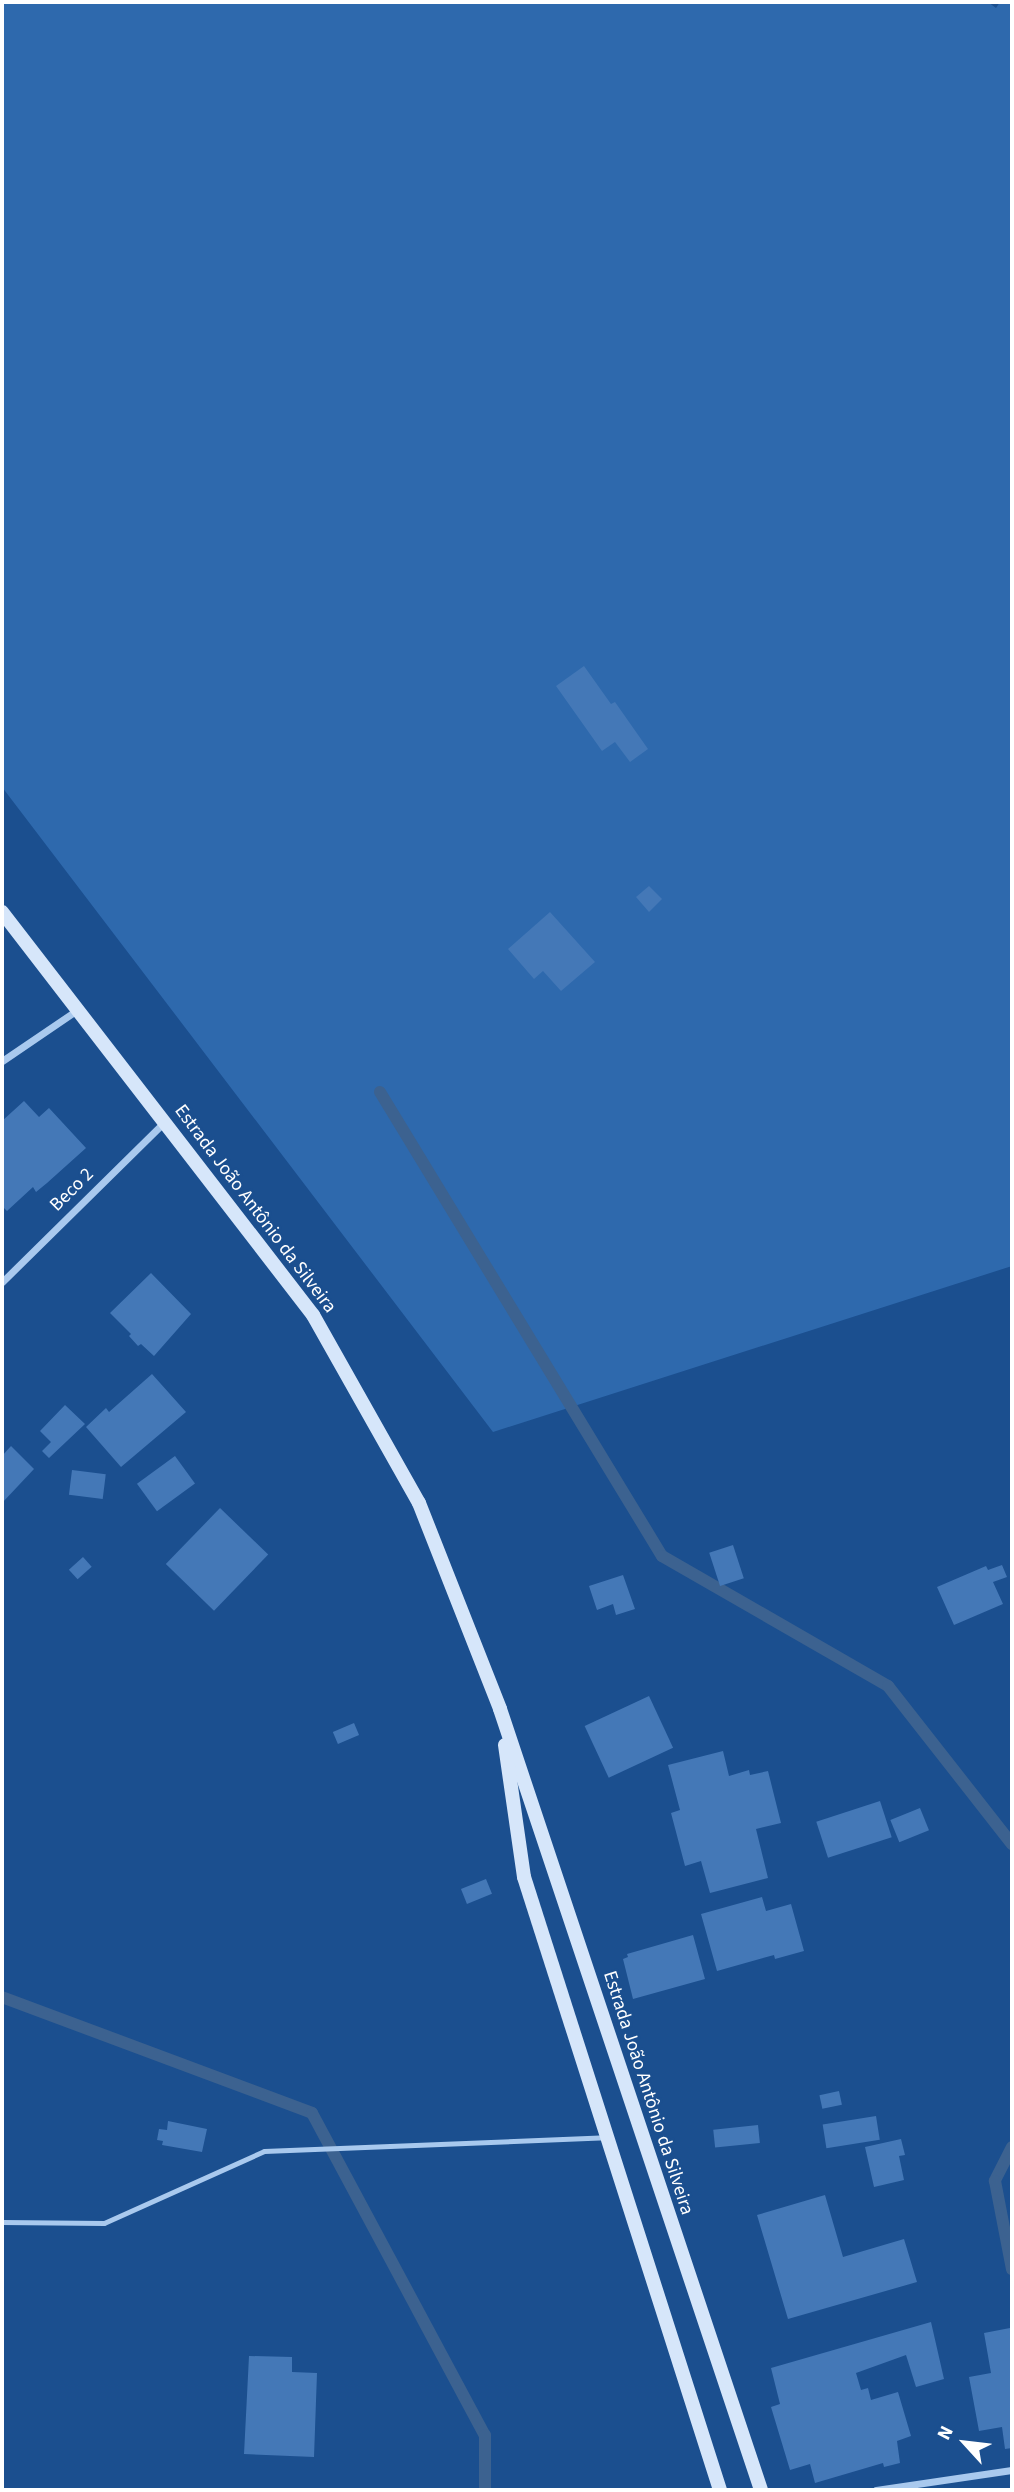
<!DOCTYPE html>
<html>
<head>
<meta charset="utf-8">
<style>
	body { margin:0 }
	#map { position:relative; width:1014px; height:2492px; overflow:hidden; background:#1b4f8f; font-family:"Source Sans 3",sans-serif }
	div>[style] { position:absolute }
	.green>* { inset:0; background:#2e69ad }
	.stream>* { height:12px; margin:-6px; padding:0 6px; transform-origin:6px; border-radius:6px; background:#3c6290 }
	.building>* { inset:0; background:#4478b7; transform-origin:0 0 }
	.lane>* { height:5px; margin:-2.5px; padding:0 2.5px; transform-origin:2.5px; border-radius:2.5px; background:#a9c9ee }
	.street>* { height:7px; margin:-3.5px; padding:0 3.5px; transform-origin:3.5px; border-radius:3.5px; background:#a9c9ee }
	.secondary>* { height:14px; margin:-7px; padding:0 7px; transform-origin:7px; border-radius:7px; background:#d6e6fa }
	span { translate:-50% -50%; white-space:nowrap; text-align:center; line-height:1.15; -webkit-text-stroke:5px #1b4f8f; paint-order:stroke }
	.street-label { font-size:19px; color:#fff }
	.frame { position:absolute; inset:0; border:4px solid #fff; pointer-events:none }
	.north { position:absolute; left:930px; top:2408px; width:70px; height:70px; -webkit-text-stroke:5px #1b4f8f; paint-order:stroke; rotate:297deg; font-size:19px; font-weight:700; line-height:28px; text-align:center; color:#fff }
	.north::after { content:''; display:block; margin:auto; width:24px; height:32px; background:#fff; clip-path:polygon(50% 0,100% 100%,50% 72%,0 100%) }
</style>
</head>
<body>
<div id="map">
	<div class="green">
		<i style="clip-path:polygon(2px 2px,988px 2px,996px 8px,1000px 2px,1012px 2px,1012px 1266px,493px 1432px,2px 787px)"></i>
	</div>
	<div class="stream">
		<i style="left:380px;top:1092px;width:543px;rotate:58.71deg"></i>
		<i style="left:662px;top:1556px;width:261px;rotate:29.9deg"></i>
		<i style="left:888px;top:1686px;width:201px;rotate:51.9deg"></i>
		<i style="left:2px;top:1997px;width:331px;rotate:20.5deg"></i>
		<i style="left:312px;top:2113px;width:366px;rotate:61.8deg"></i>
		<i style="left:485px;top:2435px;width:55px;rotate:90deg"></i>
		<i style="left:1012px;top:2147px;width:38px;rotate:117deg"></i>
		<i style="left:995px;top:2181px;width:90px;rotate:79.1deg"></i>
	</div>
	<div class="building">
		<i style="clip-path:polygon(584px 666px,611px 704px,615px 702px,648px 749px,630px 762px,615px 742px,602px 751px,556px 686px)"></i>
		<i style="clip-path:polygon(649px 886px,662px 899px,649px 912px,636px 897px)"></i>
		<i style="clip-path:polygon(550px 912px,595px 962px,561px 991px,543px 971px,534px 979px,508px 949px)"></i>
		<i style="clip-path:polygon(24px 1101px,39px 1117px,49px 1108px,86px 1148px,47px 1183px,36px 1192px,33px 1187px,7px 1211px,2px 1206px,2px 1121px)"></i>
		<i style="clip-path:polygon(151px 1273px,191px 1314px,154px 1356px,141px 1344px,138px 1346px,129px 1336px,131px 1334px,110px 1313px)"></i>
		<i style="clip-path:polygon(152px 1374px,186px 1412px,121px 1467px,86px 1427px,106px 1408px,109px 1412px)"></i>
		<i style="clip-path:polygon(65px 1405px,85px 1424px,49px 1458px,42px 1451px,51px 1442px,40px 1431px)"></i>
		<i style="clip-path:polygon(11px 1446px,34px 1469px,2px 1503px,2px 1456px)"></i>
		<i style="left:175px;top:1456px;width:34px;height:47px;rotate:54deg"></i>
		<i style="left:72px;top:1470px;width:34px;height:25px;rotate:7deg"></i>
		<i style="left:220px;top:1508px;width:67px;height:78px;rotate:44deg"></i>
		<i style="left:733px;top:1545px;width:35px;height:25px;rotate:72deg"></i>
		<i style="left:83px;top:1557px;width:13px;height:19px;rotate:48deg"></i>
		<i style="clip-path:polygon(1002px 1565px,1007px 1577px,993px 1582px,1003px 1604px,954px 1625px,937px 1587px,986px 1566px,988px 1570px)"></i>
		<i style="clip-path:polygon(623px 1575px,635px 1609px,616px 1615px,613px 1604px,597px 1610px,589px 1586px)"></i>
		<i style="left:649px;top:1696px;width:57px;height:71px;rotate:65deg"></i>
		<i style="left:354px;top:1723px;width:13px;height:23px;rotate:67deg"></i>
		<i style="clip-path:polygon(723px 1751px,729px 1776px,749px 1770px,750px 1775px,768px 1771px,781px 1823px,756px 1829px,768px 1878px,710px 1893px,701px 1861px,685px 1866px,671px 1813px,680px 1810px,668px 1765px)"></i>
		<i style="left:880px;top:1801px;width:38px;height:67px;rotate:72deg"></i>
		<i style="left:920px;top:1808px;width:24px;height:32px;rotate:68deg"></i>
		<i style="left:486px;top:1879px;width:16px;height:27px;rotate:68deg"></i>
		<i style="clip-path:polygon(762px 1897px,766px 1911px,791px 1904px,804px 1951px,775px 1959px,774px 1955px,717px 1971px,701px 1914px)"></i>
		<i style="clip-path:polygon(693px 1935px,705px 1979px,633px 1999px,623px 1959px,628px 1957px,627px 1954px)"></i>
		<i style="left:839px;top:2091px;width:14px;height:20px;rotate:78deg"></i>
		<i style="left:876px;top:2116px;width:24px;height:54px;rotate:81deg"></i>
		<i style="clip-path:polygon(168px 2121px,207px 2129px,202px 2152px,162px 2145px,163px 2141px,157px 2140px,159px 2129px,167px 2130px)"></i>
		<i style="left:758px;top:2125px;width:18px;height:45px;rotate:84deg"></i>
		<i style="clip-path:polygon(901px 2139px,905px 2155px,899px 2156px,904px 2180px,874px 2187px,865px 2147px)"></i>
		<i style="clip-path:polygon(825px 2195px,843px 2257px,904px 2239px,917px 2282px,788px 2319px,757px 2215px)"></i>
		<i style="clip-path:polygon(931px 2322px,944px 2379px,916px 2387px,906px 2355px,856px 2373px,861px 2390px,868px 2388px,871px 2400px,898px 2392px,911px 2436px,897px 2441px,900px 2463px,884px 2467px,883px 2463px,815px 2483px,810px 2464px,790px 2470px,771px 2407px,780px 2404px,771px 2368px)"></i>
		<i style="clip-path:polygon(1010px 2328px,1012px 2448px,1005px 2449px,1002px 2427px,979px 2431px,969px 2377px,991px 2373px,984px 2333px)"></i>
		<i style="clip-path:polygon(249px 2356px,292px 2357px,292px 2372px,317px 2373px,314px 2457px,244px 2454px)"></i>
	</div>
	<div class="lane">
		<i style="left:2px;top:2222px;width:102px;rotate:0.6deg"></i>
		<i style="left:104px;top:2223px;width:175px;rotate:-24.2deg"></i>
		<i style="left:264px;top:2151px;width:342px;rotate:-2.3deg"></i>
	</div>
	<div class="street">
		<i style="left:2px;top:1061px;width:91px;rotate:-34.2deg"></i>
		<i style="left:2px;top:1282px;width:229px;rotate:-44.6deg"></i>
		<i style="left:876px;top:2490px;width:137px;rotate:-8.4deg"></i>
	</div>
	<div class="secondary">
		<i style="left:2px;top:912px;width:509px;rotate:52.34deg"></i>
		<i style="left:313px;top:1315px;width:216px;rotate:60.6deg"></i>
		<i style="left:419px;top:1503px;width:221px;rotate:68.5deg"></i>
		<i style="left:500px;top:1709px;width:823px;rotate:71.52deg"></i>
		<i style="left:505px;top:1745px;width:133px;rotate:81.8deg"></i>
		<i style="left:524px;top:1877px;width:644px;rotate:72.27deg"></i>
	</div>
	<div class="street-label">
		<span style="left:72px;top:1190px;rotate:-45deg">Beco 2</span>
		<span style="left:255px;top:1209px;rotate:53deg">Estrada João Antônio da Silveira</span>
		<span style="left:648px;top:2093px;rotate:72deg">Estrada João Antônio da Silveira</span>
	</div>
	<div class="frame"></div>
	<div class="north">N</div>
</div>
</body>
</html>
